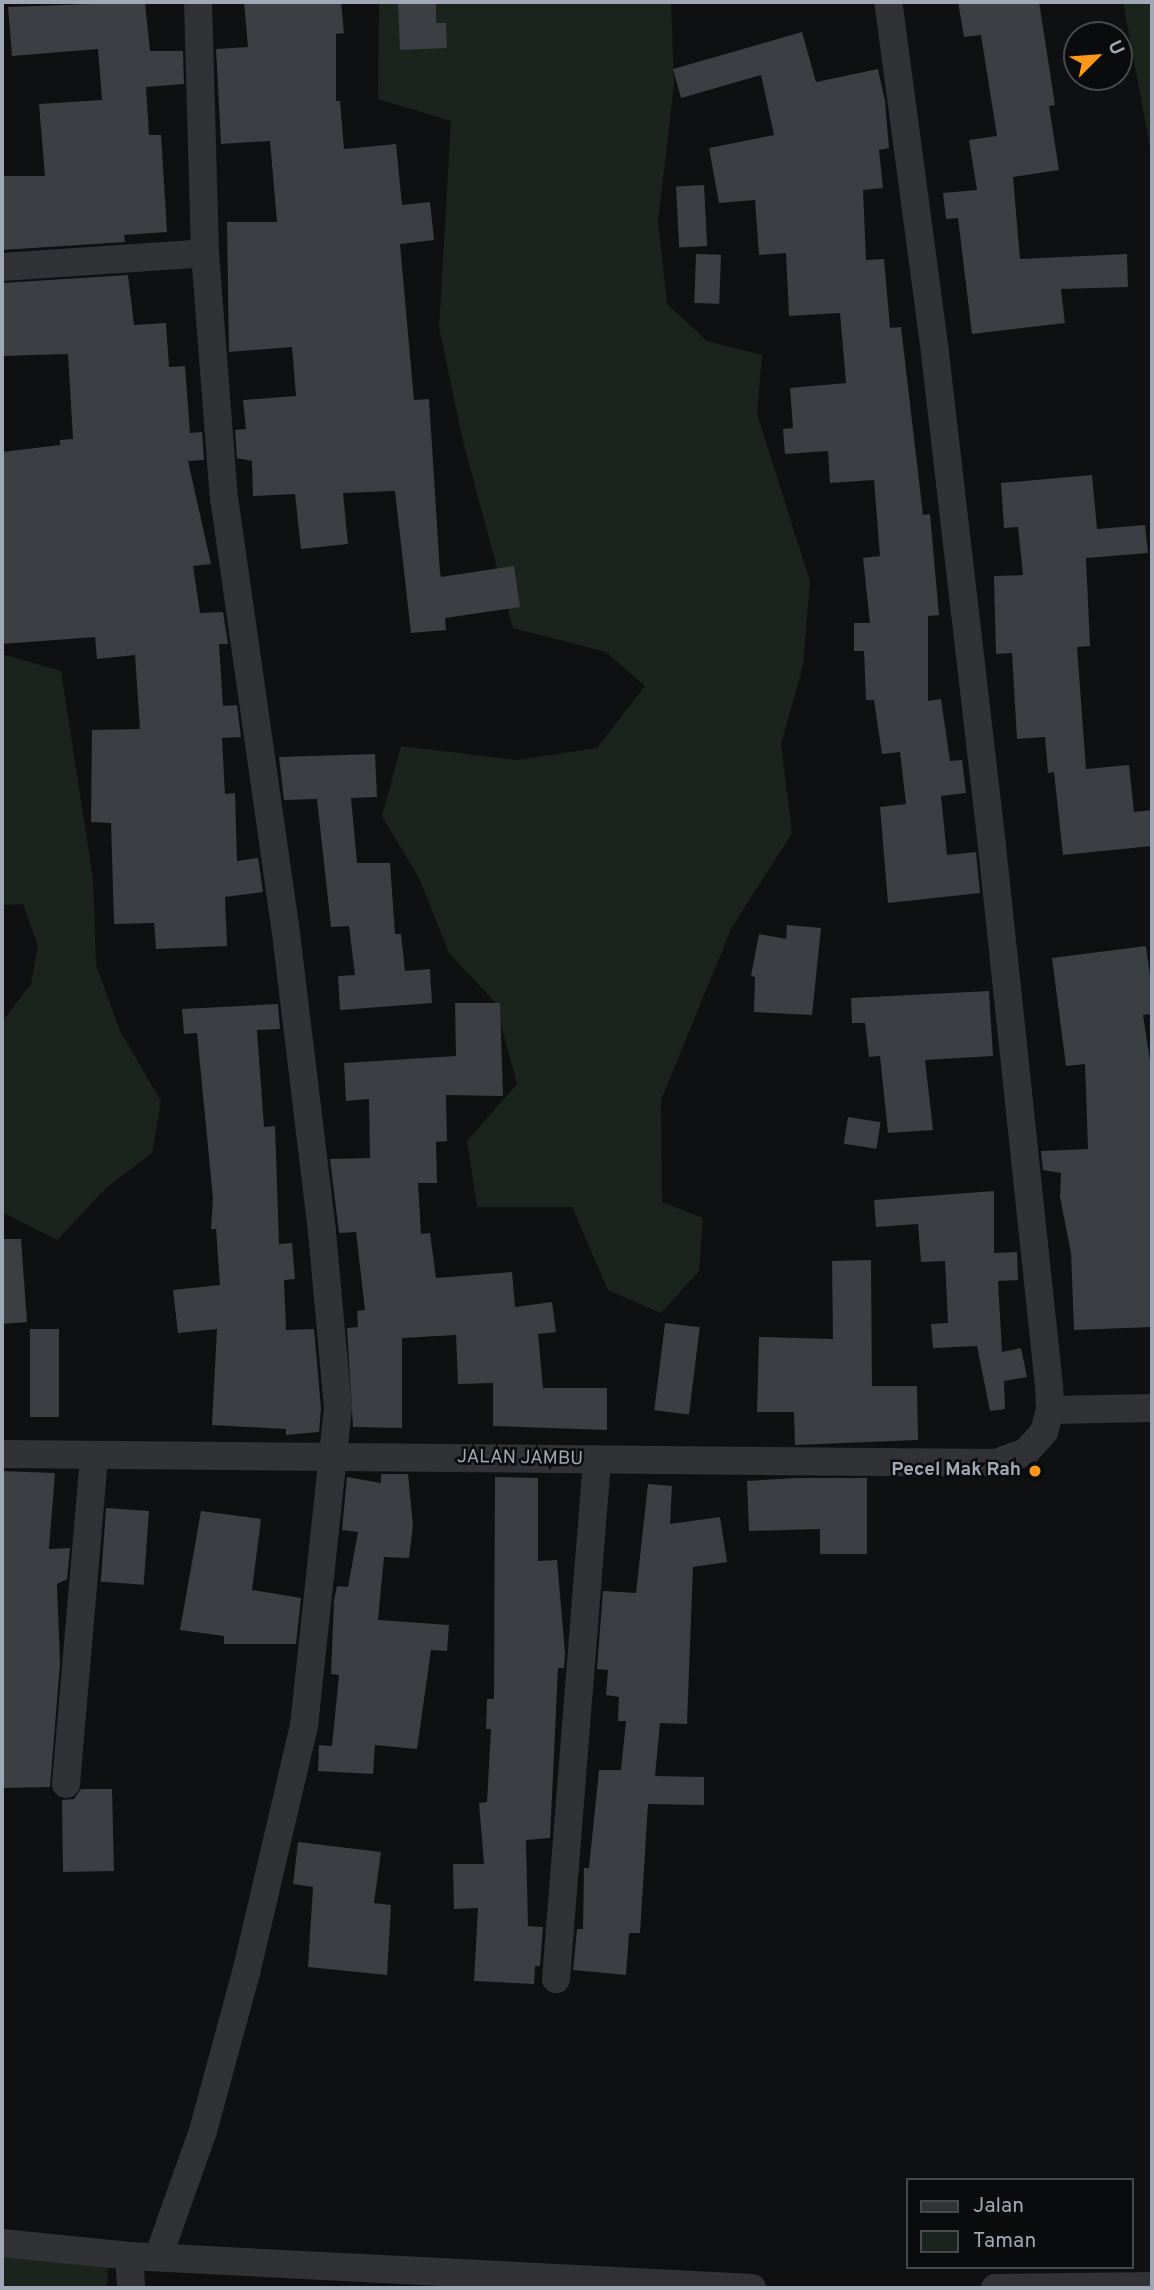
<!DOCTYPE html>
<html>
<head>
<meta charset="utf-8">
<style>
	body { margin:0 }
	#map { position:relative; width:1154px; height:2290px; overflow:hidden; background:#0f1011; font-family:Overpass,sans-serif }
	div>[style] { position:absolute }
	.green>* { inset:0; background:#1b241c }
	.building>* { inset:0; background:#3b3e42; transform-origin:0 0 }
	.street>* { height:28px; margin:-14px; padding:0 14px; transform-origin:14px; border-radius:14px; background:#303236 }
	.dots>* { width:19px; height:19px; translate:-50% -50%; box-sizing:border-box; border:4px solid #0a0b0c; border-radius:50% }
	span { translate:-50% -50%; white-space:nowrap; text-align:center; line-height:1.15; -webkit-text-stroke:5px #0a0b0c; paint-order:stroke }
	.street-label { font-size:19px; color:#9fa8b4 }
	.poi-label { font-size:19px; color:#9fa8b4; font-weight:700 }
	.right { translate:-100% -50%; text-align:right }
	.frame { position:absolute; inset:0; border:4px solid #9fa8b4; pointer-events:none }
	.legend { position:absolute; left:906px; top:2178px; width:228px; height:91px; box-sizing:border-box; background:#0a0b0c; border:2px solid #464a4f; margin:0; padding:9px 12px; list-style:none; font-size:21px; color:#9fa8b4 }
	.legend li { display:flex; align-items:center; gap:14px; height:35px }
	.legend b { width:35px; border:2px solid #464a4f }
	.north { position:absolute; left:1063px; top:21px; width:70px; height:70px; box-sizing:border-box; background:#0a0b0c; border:2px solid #464a4f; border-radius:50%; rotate:65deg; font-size:19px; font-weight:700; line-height:28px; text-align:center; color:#9fa8b4 }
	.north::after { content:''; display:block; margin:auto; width:24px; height:32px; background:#ff9719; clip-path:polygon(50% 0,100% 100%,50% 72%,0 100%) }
</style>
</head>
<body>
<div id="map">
	<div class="green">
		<i style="clip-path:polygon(379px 2px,671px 2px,674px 85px,658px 221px,667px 304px,707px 341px,762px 355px,757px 414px,810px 581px,803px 666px,781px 744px,792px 833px,732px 927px,661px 1100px,662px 1202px,703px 1218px,699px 1271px,661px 1313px,608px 1290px,572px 1207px,477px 1207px,467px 1141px,517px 1084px,495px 1002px,449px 953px,419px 878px,382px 816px,401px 746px,517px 760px,597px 748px,645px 686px,606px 652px,513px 628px,463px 441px,439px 328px,451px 121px,378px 99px)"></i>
		<i style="clip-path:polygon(1123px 2px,1152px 2px,1152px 158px)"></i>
		<i style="clip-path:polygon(2px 654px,61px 671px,93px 879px,96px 965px,120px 1031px,161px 1101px,152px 1153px,106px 1188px,57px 1240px,2px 1212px,2px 1022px,31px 984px,38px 946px,23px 904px,2px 905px)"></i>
		<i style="clip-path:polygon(2px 2254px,108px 2265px,107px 2288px,2px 2288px)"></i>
	</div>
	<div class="building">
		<i style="clip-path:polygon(145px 2px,150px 51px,183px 51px,184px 84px,146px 87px,149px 135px,161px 135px,167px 232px,124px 235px,125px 242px,2px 250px,2px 176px,45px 176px,39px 104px,102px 100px,98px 49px,12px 56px,8px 7px)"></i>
		<i style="clip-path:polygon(244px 2px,341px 2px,344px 33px,336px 34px,336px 101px,340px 101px,344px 149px,396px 144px,402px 205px,430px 202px,434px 240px,400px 244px,414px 400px,429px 399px,440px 573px,441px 577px,514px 566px,520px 607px,445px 618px,446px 630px,411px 633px,395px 491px,343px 493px,348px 544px,301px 549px,295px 494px,253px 496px,252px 461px,237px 458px,235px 430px,246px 429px,243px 400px,296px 396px,292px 347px,229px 352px,227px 222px,277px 222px,270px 141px,221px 144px,216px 49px,248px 47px)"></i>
		<i style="clip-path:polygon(398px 2px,436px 2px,436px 23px,446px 23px,447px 48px,400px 50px)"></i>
		<i style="clip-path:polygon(958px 2px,1039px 2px,1055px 105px,1049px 106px,1059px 170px,1013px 177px,1020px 259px,1127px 254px,1128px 287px,1061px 289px,1065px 323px,972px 334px,958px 218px,946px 219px,943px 193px,977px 190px,969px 140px,997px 136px,981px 35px,964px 37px)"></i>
		<i style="clip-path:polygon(802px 32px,816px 82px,878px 69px,885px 101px,889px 148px,879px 150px,883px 188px,863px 190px,866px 260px,884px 259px,890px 328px,901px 327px,923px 515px,930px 514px,939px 615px,928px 616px,928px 701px,941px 699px,950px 761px,962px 760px,966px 793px,941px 796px,947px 855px,976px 852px,980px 893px,888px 903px,880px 807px,906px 804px,900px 752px,882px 754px,874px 700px,866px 700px,864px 651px,854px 651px,854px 623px,870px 623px,863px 558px,880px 556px,874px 480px,830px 483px,828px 451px,785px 454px,783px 429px,793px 428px,790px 388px,846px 383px,840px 313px,789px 316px,786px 253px,759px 255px,755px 200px,719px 203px,709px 148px,774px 135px,761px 75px,681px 98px,673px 69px)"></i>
		<i style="left:704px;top:185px;width:61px;height:28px;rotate:87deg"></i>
		<i style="left:696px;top:254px;width:25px;height:49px;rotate:2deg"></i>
		<i style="clip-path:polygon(128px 275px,134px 325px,166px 323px,169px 367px,185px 366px,190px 433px,202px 432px,204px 460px,188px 461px,211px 564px,193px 566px,200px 613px,223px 612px,228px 644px,219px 644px,223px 706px,237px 705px,241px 737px,222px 738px,225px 794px,235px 793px,237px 861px,258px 858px,263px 892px,225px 897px,227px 946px,156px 949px,154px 923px,114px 924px,111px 823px,91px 822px,92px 730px,140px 729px,135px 655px,97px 659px,95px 637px,2px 644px,2px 452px,60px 445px,60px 440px,73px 439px,68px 354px,2px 356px,2px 283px)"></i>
		<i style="clip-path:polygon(1092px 475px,1097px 529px,1145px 525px,1148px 553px,1086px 558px,1090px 646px,1077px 647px,1086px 769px,1129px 765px,1134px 812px,1152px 810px,1152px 846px,1063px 855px,1054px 772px,1048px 773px,1045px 737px,1017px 739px,1012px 653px,996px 654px,994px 576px,1023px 575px,1018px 527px,1004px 528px,1001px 483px)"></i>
		<i style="clip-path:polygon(375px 754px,377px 797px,351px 798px,357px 863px,390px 863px,395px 934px,401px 934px,405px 971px,430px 969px,432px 1003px,340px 1010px,338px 976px,355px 975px,349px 926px,331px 927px,317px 799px,284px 800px,279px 757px)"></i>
		<i style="clip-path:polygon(787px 925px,821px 928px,812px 1015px,754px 1012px,755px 977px,751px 976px,759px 934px,786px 939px)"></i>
		<i style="clip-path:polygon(1146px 946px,1152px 990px,1152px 1014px,1143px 1015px,1152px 1073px,1152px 1327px,1074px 1330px,1071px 1253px,1060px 1197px,1061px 1173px,1043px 1170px,1041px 1151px,1088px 1149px,1085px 1064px,1066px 1066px,1052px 958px)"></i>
		<i style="clip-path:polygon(989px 991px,993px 1056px,925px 1060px,933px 1130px,888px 1133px,880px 1056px,869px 1057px,865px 1023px,852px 1023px,851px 998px)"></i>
		<i style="clip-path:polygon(455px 1003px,500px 1003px,503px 1096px,446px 1095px,447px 1141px,436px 1142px,437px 1183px,418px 1183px,421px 1234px,430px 1233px,436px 1278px,512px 1272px,515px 1307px,552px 1302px,556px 1332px,538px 1334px,543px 1388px,607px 1388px,607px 1430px,493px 1426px,493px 1383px,458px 1384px,456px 1335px,402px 1338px,402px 1428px,353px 1427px,347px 1328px,358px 1327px,357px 1311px,365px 1310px,356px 1232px,339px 1233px,330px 1159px,370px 1158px,369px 1099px,346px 1101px,344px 1063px,456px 1056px)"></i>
		<i style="clip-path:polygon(278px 1004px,280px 1029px,257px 1030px,264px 1127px,275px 1126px,279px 1244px,292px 1243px,295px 1279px,284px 1280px,286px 1330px,314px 1329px,321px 1408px,319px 1432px,286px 1435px,286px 1429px,212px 1425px,217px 1329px,178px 1333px,173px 1290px,220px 1285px,216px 1229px,211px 1229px,213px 1199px,197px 1033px,184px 1034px,182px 1009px)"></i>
		<i style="left:848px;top:1117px;width:33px;height:27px;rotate:9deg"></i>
		<i style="clip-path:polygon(994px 1191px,994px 1253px,1017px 1252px,1018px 1280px,998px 1281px,1002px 1352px,1021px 1348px,1027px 1377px,1004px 1381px,1005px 1409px,990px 1411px,977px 1346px,933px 1348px,931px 1324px,948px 1323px,945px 1261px,921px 1262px,918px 1224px,876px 1227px,874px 1200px)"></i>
		<i style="clip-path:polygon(2px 1239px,21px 1239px,27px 1322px,2px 1324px)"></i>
		<i style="clip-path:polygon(871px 1260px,872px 1386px,917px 1386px,918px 1440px,795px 1445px,794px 1412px,757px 1412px,759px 1337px,833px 1339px,832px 1261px)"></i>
		<i style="left:665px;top:1323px;width:35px;height:88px;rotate:7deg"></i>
		<i style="left:30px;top:1329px;width:29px;height:88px"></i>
		<i style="clip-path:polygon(2px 1471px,55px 1473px,49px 1549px,70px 1548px,67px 1579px,57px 1584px,60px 1663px,50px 1787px,2px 1788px)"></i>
		<i style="clip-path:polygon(381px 1474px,408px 1474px,413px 1526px,409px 1558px,384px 1557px,378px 1620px,449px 1625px,447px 1651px,431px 1650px,417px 1749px,375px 1745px,373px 1774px,318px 1771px,319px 1745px,332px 1746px,339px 1675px,331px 1674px,334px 1600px,337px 1586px,348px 1587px,358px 1532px,342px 1530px,347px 1477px,381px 1483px)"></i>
		<i style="clip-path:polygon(495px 1477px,538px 1478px,538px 1561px,557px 1560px,565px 1653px,564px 1668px,558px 1668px,550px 1838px,526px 1840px,528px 1926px,543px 1927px,540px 1966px,535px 1966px,534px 1984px,474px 1981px,478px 1908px,454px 1909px,453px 1864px,484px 1864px,479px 1803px,487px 1802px,491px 1729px,486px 1729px,487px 1699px,494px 1699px)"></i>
		<i style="clip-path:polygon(796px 1478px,867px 1478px,867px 1554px,820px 1554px,820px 1529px,749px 1531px,747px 1481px)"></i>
		<i style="clip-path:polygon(648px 1484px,672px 1486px,670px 1524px,720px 1517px,727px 1562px,693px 1567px,687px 1724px,660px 1723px,655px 1776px,704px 1777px,704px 1805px,648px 1804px,640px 1933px,629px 1933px,626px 1975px,573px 1970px,577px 1929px,583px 1929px,584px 1868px,589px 1868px,599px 1770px,621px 1770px,626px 1721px,618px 1721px,619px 1697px,606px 1695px,608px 1670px,597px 1669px,603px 1591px,636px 1593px)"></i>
		<i style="left:106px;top:1508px;width:43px;height:74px;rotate:4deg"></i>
		<i style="clip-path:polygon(201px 1511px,261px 1519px,252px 1590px,301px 1598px,296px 1644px,224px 1644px,224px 1636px,180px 1630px)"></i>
		<i style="clip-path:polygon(81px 1789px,112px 1789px,114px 1871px,63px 1872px,62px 1800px,74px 1799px)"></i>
		<i style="clip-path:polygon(298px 1842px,381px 1852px,374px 1903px,391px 1905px,387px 1975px,308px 1967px,313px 1887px,293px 1884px)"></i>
	</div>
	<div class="street">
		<i style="left:2px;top:267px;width:203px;rotate:-3.9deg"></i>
		<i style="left:1050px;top:1410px;width:102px;rotate:-1.1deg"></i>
		<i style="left:2px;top:1454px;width:994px;rotate:0.52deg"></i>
		<i style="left:996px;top:1463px;width:32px;rotate:-20deg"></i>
		<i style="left:1026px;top:1452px;width:27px;rotate:-48deg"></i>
		<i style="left:1044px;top:1432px;width:23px;rotate:-75deg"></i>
		<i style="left:1050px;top:1410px;width:24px;rotate:-92deg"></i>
		<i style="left:1049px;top:1386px;width:543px;rotate:-96.03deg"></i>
		<i style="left:992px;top:846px;width:497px;rotate:-96.6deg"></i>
		<i style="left:935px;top:352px;width:353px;rotate:-97.6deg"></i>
		<i style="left:66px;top:1784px;width:328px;rotate:-85.1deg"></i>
		<i style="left:556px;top:1979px;width:521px;rotate:-85.48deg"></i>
		<i style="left:2px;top:2243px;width:128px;rotate:5.8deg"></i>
		<i style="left:129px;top:2256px;width:624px;rotate:2.94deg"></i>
		<i style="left:159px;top:2255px;width:132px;rotate:-70.5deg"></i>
		<i style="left:203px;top:2131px;width:164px;rotate:-74.8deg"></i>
		<i style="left:246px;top:1973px;width:254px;rotate:-76.8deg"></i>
		<i style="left:304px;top:1726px;width:320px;rotate:-83.9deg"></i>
		<i style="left:338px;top:1408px;width:178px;rotate:-95.2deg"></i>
		<i style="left:322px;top:1231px;width:307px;rotate:-96.9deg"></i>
		<i style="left:285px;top:926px;width:430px;rotate:-98.1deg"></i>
		<i style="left:224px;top:500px;width:248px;rotate:-94.4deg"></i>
		<i style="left:205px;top:253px;width:251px;rotate:-91.6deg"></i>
		<i style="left:129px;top:2256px;width:32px;rotate:86deg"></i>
		<i style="left:995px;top:2288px;width:157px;rotate:-0.7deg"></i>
	</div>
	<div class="dots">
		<i style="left:1035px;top:1471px;background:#ff9719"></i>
	</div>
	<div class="street-label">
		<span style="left:520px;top:1459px;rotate:1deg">JALAN JAMBU</span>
	</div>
	<div class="poi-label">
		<span class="right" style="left:1021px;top:1471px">Pecel Mak Rah</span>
	</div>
	<div class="frame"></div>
	<ul class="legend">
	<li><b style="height:9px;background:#303236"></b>Jalan</li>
	<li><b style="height:19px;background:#1b241c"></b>Taman</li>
	</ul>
	<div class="north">U</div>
</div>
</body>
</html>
